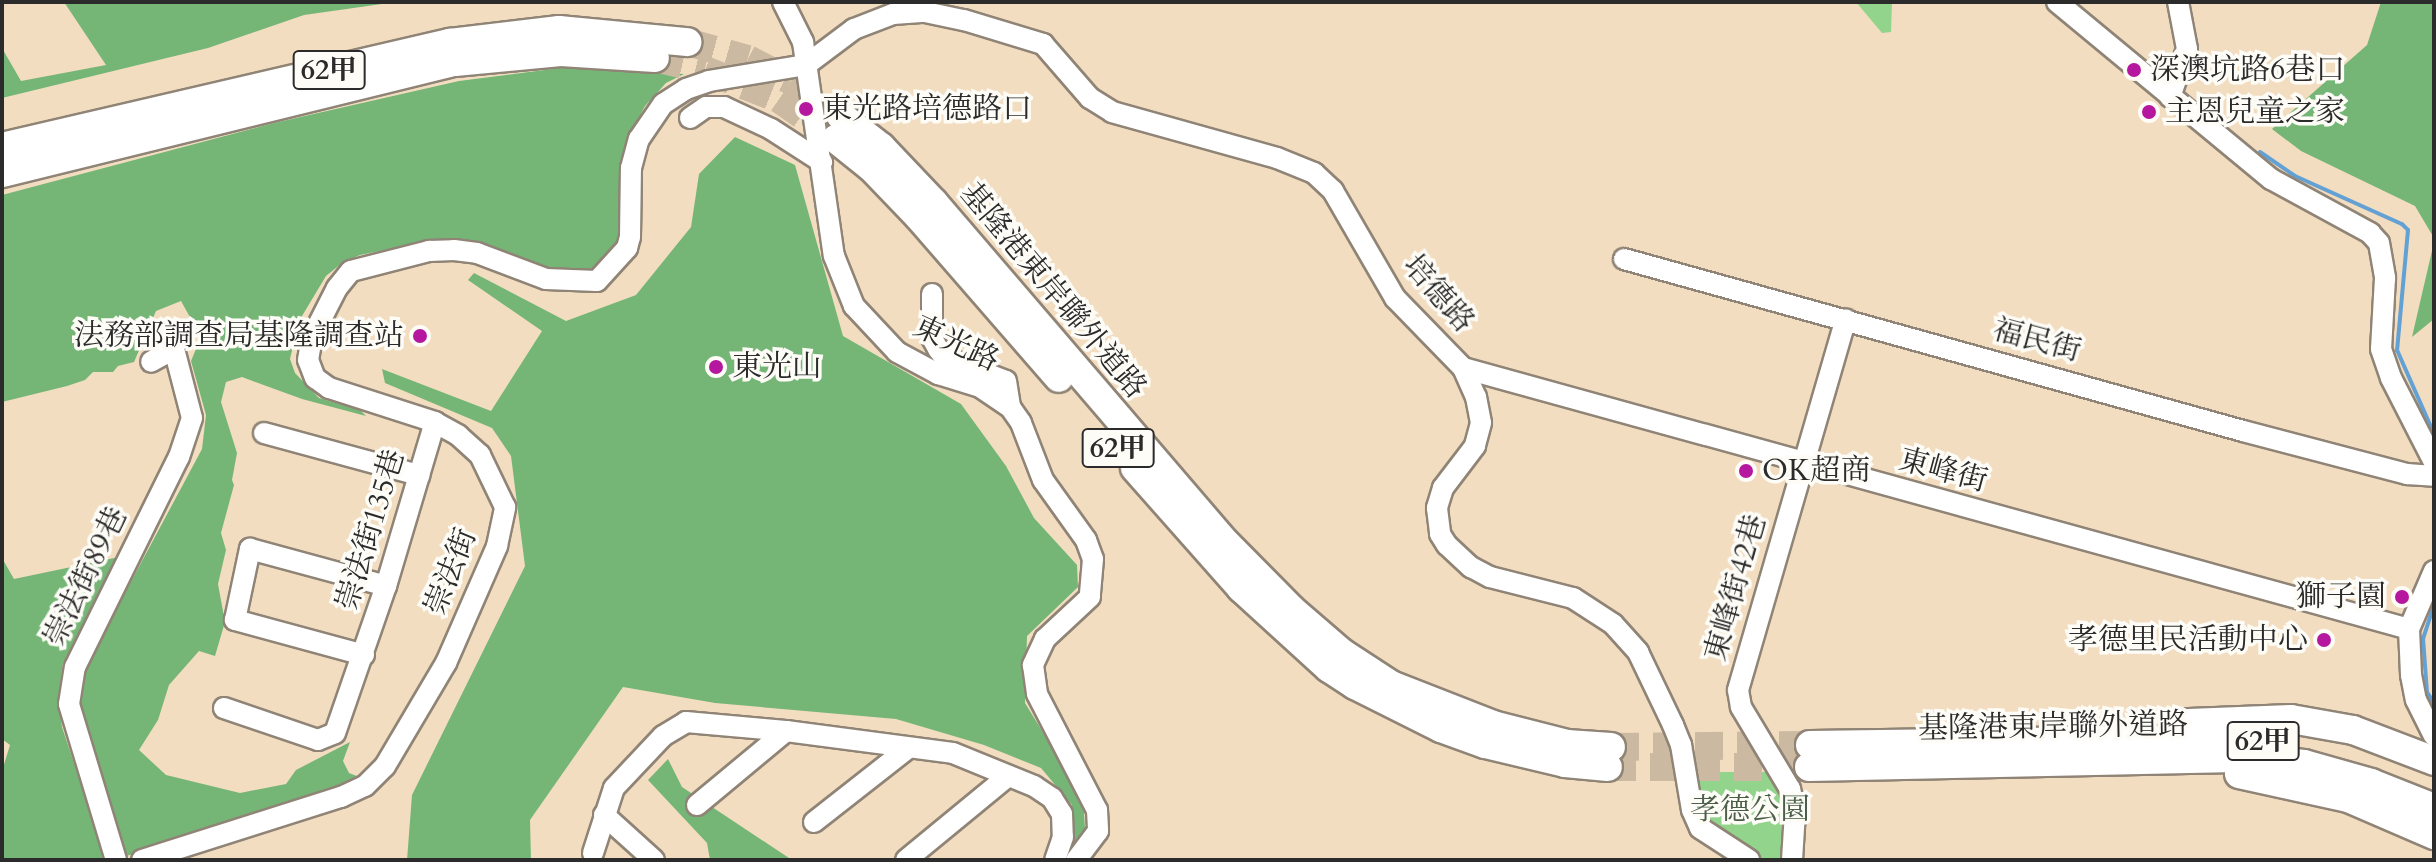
<!DOCTYPE html>
<html>
<head>
<meta charset="utf-8">
<style>
	body { margin:0 }
	#map { position:relative; width:2436px; height:862px; overflow:hidden; background:#f3ddc0; font-family:Cardo,"Noto Serif TC",serif }
	div>[style] { position:absolute }
	.green>* { inset:0; background:#92d48b }
	.forest>* { inset:0; background:#75b677 }
	.stream>* { height:4px; margin:-2px; padding:0 2px; transform-origin:2px; border-radius:2px; background:#63a1d5 }
	.highway-tunnel>* { height:28px; margin-top:-14px; transform-origin:0; background:repeating-linear-gradient(90deg,#cbb9a2 0 28px,transparent 0 42px) }
	.roads { filter:drop-shadow(2px 0 #8f8476) drop-shadow(-2px 0 #8f8476) drop-shadow(0 2px #8f8476) drop-shadow(0 -2px #8f8476) }
	.minor>* { height:20px; margin:-10px; padding:0 10px; transform-origin:10px; border-radius:10px; background:#fff }
	.highway>* { height:28px; margin:-14px; padding:0 14px; transform-origin:14px; border-radius:14px; background:#fff }
	.dots>* { width:22px; height:22px; translate:-50% -50%; box-sizing:border-box; border:4px solid #fdfcf7; border-radius:50% }
	span { translate:-50% -50%; white-space:nowrap; text-align:center; line-height:1.15; -webkit-text-stroke:7px #fdfcf7; paint-order:stroke }
	.shield-label span { padding:2px 6px; background:#fdfcf7; border:2px solid; border-radius:6px; -webkit-text-stroke-width:0 }
	.shield-label { font-size:28px; color:#2b2b2b; font-weight:700 }
	.poi-label { font-size:30px; color:#2b2b2b }
	.left { translate:0 -50%; text-align:left }
	.right { translate:-100% -50%; text-align:right }
	.street-label { font-size:30px; color:#2b2b2b }
	.park-label { font-size:30px; color:#4a5e48 }
	.frame { position:absolute; inset:0; border:4px solid #2b2b2b; pointer-events:none }
</style>
</head>
<body>
<div id="map">
	<div class="green">
		<i style="clip-path:polygon(1856px 2px,1892px 2px,1891px 32px,1882px 33px)"></i>
		<i style="clip-path:polygon(1690px 772px,1773px 772px,1786px 792px,1787px 860px,1754px 860px,1707px 828px)"></i>
	</div>
	<div class="forest">
		<i style="clip-path:polygon(64px 2px,396px 2px,304px 15px,208px 48px,2px 98px,2px 48px,21px 81px,106px 65px)"></i>
		<i style="clip-path:polygon(2381px 2px,2434px 2px,2434px 238px,2415px 206px,2301px 151px,2272px 129px,2367px 45px)"></i>
		<i style="clip-path:polygon(575px 66px,684px 74px,666px 83px,645px 106px,631px 133px,623px 162px,623px 222px,619px 244px,603px 269px,587px 275px,549px 272px,463px 243px,414px 244px,360px 255px,342px 263px,326px 276px,299px 321px,290px 359px,295px 373px,319px 398px,360px 410px,366px 416px,302px 399px,242px 377px,226px 382px,221px 402px,237px 453px,232px 480px,234px 485px,221px 533px,226px 550px,218px 584px,225px 622px,215px 656px,199px 651px,169px 685px,158px 720px,139px 750px,166px 775px,240px 793px,286px 784px,296px 770px,350px 742px,343px 761px,349px 773px,362px 778px,282px 809px,123px 857px,81px 718px,81px 688px,88px 662px,202px 449px,206px 415px,191px 361px,201px 337px,181px 301px,156px 311px,134px 362px,118px 366px,113px 372px,93px 372px,85px 380px,67px 386px,2px 402px,2px 195px,274px 123px,459px 81px)"></i>
		<i style="clip-path:polygon(735px 137px,795px 165px,843px 336px,961px 404px,1006px 466px,1034px 518px,1077px 565px,1078px 587px,1027px 636px,1025px 703px,1083px 798px,1085px 828px,1074px 842px,1072px 805px,1041px 768px,984px 745px,896px 719px,715px 703px,623px 687px,530px 820px,531px 860px,407px 860px,412px 795px,525px 566px,511px 456px,492px 428px,385px 383px,382px 369px,491px 411px,542px 331px,468px 280px,474px 273px,566px 321px,636px 295px,691px 227px,699px 174px)"></i>
		<i style="clip-path:polygon(2434px 242px,2434px 319px,2412px 337px)"></i>
		<i style="clip-path:polygon(119px 557px,63px 663px,58px 699px,62px 727px,106px 860px,2px 860px,2px 771px,10px 745px,2px 739px,2px 558px,14px 579px)"></i>
		<i style="clip-path:polygon(668px 759px,682px 787px,792px 860px,710px 860px,707px 843px,648px 780px)"></i>
	</div>
	<div class="stream">
		<i style="left:2260px;top:152px;width:42px;rotate:34.4deg"></i>
		<i style="left:2295px;top:176px;width:117px;rotate:24.2deg"></i>
		<i style="left:2402px;top:224px;width:8px;rotate:45deg"></i>
		<i style="left:2408px;top:230px;width:121px;rotate:95.2deg"></i>
		<i style="left:2397px;top:350px;width:92px;rotate:66.2deg"></i>
		<i style="left:2434px;top:605px;width:35px;rotate:108deg"></i>
		<i style="left:2423px;top:638px;width:54px;rotate:85.8deg"></i>
		<i style="left:2427px;top:692px;width:13px;rotate:58deg"></i>
	</div>
	<div class="highway-tunnel">
		<i style="left:687px;top:42px;width:63px;rotate:15.6deg"></i>
		<i style="left:748px;top:59px;width:48px;rotate:27.1deg"></i>
		<i style="left:791px;top:81px;width:61px;rotate:35deg"></i>
		<i style="left:655px;top:58px;width:51px;rotate:13.5deg"></i>
		<i style="left:705px;top:70px;width:79px;rotate:21.4deg"></i>
		<i style="left:779px;top:99px;width:65px;rotate:34.9deg"></i>
		<i style="left:1611px;top:747px;width:199px;rotate:-0.6deg"></i>
		<i style="left:1608px;top:767px;width:201px"></i>
	</div>
	<div class="roads">
		<div class="minor">
			<i style="left:783px;top:2px;width:45px;rotate:63.4deg"></i>
			<i style="left:803px;top:42px;width:216px;rotate:81.8deg"></i>
			<i style="left:834px;top:256px;width:54px;rotate:68.2deg"></i>
			<i style="left:854px;top:306px;width:63px;rotate:46.9deg"></i>
			<i style="left:897px;top:352px;width:47px;rotate:28.2deg"></i>
			<i style="left:938px;top:374px;width:44px;rotate:17.2deg"></i>
			<i style="left:980px;top:387px;width:36px;rotate:34deg"></i>
			<i style="left:1010px;top:407px;width:19px;rotate:55deg"></i>
			<i style="left:1021px;top:423px;width:61px;rotate:68.9deg"></i>
			<i style="left:1043px;top:480px;width:74px;rotate:54.4deg"></i>
			<i style="left:1086px;top:540px;width:20px;rotate:70deg"></i>
			<i style="left:1093px;top:559px;width:38px;rotate:95deg"></i>
			<i style="left:1090px;top:597px;width:62px;rotate:137deg"></i>
			<i style="left:1045px;top:639px;width:29px;rotate:115deg"></i>
			<i style="left:1033px;top:665px;width:29px;rotate:82deg"></i>
			<i style="left:1037px;top:694px;width:131px;rotate:62.7deg"></i>
			<i style="left:1097px;top:810px;width:21px;rotate:87deg"></i>
			<i style="left:1098px;top:831px;width:36px;rotate:127deg"></i>
			<i style="left:2057px;top:2px;width:278px;rotate:39.6deg"></i>
			<i style="left:2271px;top:179px;width:113px;rotate:28.6deg"></i>
			<i style="left:2370px;top:233px;width:13px;rotate:48deg"></i>
			<i style="left:2379px;top:243px;width:36px;rotate:80deg"></i>
			<i style="left:2385px;top:278px;width:71px;rotate:93.2deg"></i>
			<i style="left:2381px;top:349px;width:31px;rotate:71deg"></i>
			<i style="left:2391px;top:378px;width:94px;rotate:62.9deg"></i>
			<i style="left:806px;top:65px;width:60px;rotate:-36.9deg"></i>
			<i style="left:854px;top:29px;width:42px;rotate:-21deg"></i>
			<i style="left:893px;top:14px;width:32px;rotate:-4deg"></i>
			<i style="left:925px;top:12px;width:40px;rotate:12deg"></i>
			<i style="left:964px;top:20px;width:83px;rotate:16.9deg"></i>
			<i style="left:1043px;top:44px;width:72px;rotate:49deg"></i>
			<i style="left:1090px;top:98px;width:26px;rotate:32deg"></i>
			<i style="left:1112px;top:112px;width:171px;rotate:15.6deg"></i>
			<i style="left:1277px;top:158px;width:40px;rotate:22deg"></i>
			<i style="left:1314px;top:173px;width:26px;rotate:43deg"></i>
			<i style="left:1333px;top:191px;width:124px;rotate:59.9deg"></i>
			<i style="left:1395px;top:298px;width:98px;rotate:45.8deg"></i>
			<i style="left:1463px;top:368px;width:32px;rotate:66deg"></i>
			<i style="left:1476px;top:397px;width:26px;rotate:79deg"></i>
			<i style="left:1481px;top:423px;width:24px;rotate:105deg"></i>
			<i style="left:1475px;top:446px;width:53px;rotate:127.3deg"></i>
			<i style="left:1443px;top:488px;width:21px;rotate:107deg"></i>
			<i style="left:1437px;top:508px;width:26px;rotate:83deg"></i>
			<i style="left:1440px;top:534px;width:13px;rotate:58deg"></i>
			<i style="left:1447px;top:545px;width:33px;rotate:43deg"></i>
			<i style="left:1471px;top:567px;width:21px;rotate:28deg"></i>
			<i style="left:1490px;top:577px;width:86px;rotate:14.2deg"></i>
			<i style="left:1573px;top:598px;width:48px;rotate:33deg"></i>
			<i style="left:1613px;top:624px;width:38px;rotate:48deg"></i>
			<i style="left:1638px;top:652px;width:81px;rotate:64.4deg"></i>
			<i style="left:1673px;top:725px;width:22px;rotate:68deg"></i>
			<i style="left:1681px;top:745px;width:66px;rotate:80.4deg"></i>
			<i style="left:1692px;top:810px;width:20px;rotate:66deg"></i>
			<i style="left:1700px;top:828px;width:59px;rotate:33.1deg"></i>
			<i style="left:2170px;top:97px;width:51px;rotate:-70.5deg"></i>
			<i style="left:2187px;top:49px;width:48px;rotate:-100.8deg"></i>
			<i style="left:690px;top:118px;width:19px;rotate:-35deg"></i>
			<i style="left:706px;top:107px;width:18px"></i>
			<i style="left:724px;top:107px;width:52px;rotate:25.1deg"></i>
			<i style="left:771px;top:129px;width:61px;rotate:32.9deg"></i>
			<i style="left:1624px;top:259px;width:642px;rotate:15.53deg"></i>
			<i style="left:2243px;top:431px;width:170px;rotate:14.7deg"></i>
			<i style="left:2407px;top:474px;width:27px;rotate:4deg"></i>
			<i style="left:932px;top:294px;width:44px;rotate:90deg"></i>
			<i style="left:932px;top:338px;width:13px;rotate:61deg"></i>
			<i style="left:938px;top:349px;width:10px;rotate:53deg"></i>
			<i style="left:944px;top:357px;width:66px;rotate:21.2deg"></i>
			<i style="left:1006px;top:381px;width:26px;rotate:81deg"></i>
			<i style="left:1463px;top:368px;width:981px;rotate:15.42deg"></i>
			<i style="left:264px;top:433px;width:161px;rotate:15.2deg"></i>
			<i style="left:2434px;top:571px;width:63px;rotate:113.3deg"></i>
			<i style="left:2409px;top:629px;width:46px;rotate:87.5deg"></i>
			<i style="left:2411px;top:675px;width:25px;rotate:79deg"></i>
			<i style="left:2416px;top:700px;width:40px;rotate:63.4deg"></i>
			<i style="left:364px;top:655px;width:134px;rotate:-164.8deg"></i>
			<i style="left:235px;top:620px;width:73px;rotate:-78.1deg"></i>
			<i style="left:250px;top:549px;width:141px;rotate:15.2deg"></i>
			<i style="left:224px;top:708px;width:99px;rotate:18.8deg"></i>
			<i style="left:318px;top:740px;width:18px;rotate:-22deg"></i>
			<i style="left:335px;top:733px;width:156px;rotate:-70.9deg"></i>
			<i style="left:386px;top:586px;width:171px;rotate:-73.4deg"></i>
			<i style="left:697px;top:805px;width:116px;rotate:-39.7deg"></i>
			<i style="left:604px;top:815px;width:67px;rotate:42deg"></i>
			<i style="left:814px;top:822px;width:118px;rotate:-38.1deg"></i>
			<i style="left:593px;top:853px;width:68px;rotate:-72.1deg"></i>
			<i style="left:614px;top:788px;width:71px;rotate:-46.7deg"></i>
			<i style="left:663px;top:736px;width:27px;rotate:-31deg"></i>
			<i style="left:686px;top:722px;width:100px;rotate:5.1deg"></i>
			<i style="left:786px;top:731px;width:168px;rotate:7.5deg"></i>
			<i style="left:953px;top:753px;width:87px;rotate:22.2deg"></i>
			<i style="left:1034px;top:786px;width:22px;rotate:34deg"></i>
			<i style="left:1052px;top:798px;width:19px;rotate:58deg"></i>
			<i style="left:1062px;top:814px;width:23px;rotate:88deg"></i>
			<i style="left:1063px;top:837px;width:24px;rotate:109deg"></i>
			<i style="left:116px;top:860px;width:163px;rotate:-106.8deg"></i>
			<i style="left:69px;top:704px;width:37px;rotate:-81deg"></i>
			<i style="left:75px;top:667px;width:234px;rotate:-63.7deg"></i>
			<i style="left:179px;top:457px;width:41px;rotate:-71.6deg"></i>
			<i style="left:192px;top:418px;width:71px;rotate:-104.6deg"></i>
			<i style="left:174px;top:349px;width:26px;rotate:151deg"></i>
			<i style="left:142px;top:860px;width:209px;rotate:-17.6deg"></i>
			<i style="left:341px;top:797px;width:26px;rotate:-25deg"></i>
			<i style="left:365px;top:786px;width:28px;rotate:-45deg"></i>
			<i style="left:385px;top:766px;width:120px;rotate:-59.4deg"></i>
			<i style="left:446px;top:663px;width:128px;rotate:-66.4deg"></i>
			<i style="left:497px;top:546px;width:40px;rotate:-78deg"></i>
			<i style="left:505px;top:507px;width:58px;rotate:-115.7deg"></i>
			<i style="left:480px;top:455px;width:30px;rotate:-138deg"></i>
			<i style="left:458px;top:435px;width:26px;rotate:-151deg"></i>
			<i style="left:435px;top:422px;width:111px;rotate:-162.2deg"></i>
			<i style="left:329px;top:388px;width:17px;rotate:-144deg"></i>
			<i style="left:315px;top:378px;width:19px;rotate:-111deg"></i>
			<i style="left:308px;top:360px;width:23px;rotate:-80deg"></i>
			<i style="left:312px;top:337px;width:55px;rotate:-63deg"></i>
			<i style="left:337px;top:288px;width:22px;rotate:-51deg"></i>
			<i style="left:351px;top:271px;width:81px;rotate:-14.4deg"></i>
			<i style="left:429px;top:251px;width:25px;rotate:-2deg"></i>
			<i style="left:454px;top:250px;width:23px;rotate:7deg"></i>
			<i style="left:477px;top:253px;width:74px;rotate:20.6deg"></i>
			<i style="left:546px;top:279px;width:51px;rotate:2.2deg"></i>
			<i style="left:597px;top:281px;width:45px;rotate:-47.7deg"></i>
			<i style="left:627px;top:248px;width:11px;rotate:-75deg"></i>
			<i style="left:630px;top:237px;width:69px;rotate:-89.2deg"></i>
			<i style="left:631px;top:168px;width:30px;rotate:-75deg"></i>
			<i style="left:639px;top:139px;width:42px;rotate:-55.6deg"></i>
			<i style="left:663px;top:104px;width:27px;rotate:-33deg"></i>
			<i style="left:686px;top:89px;width:24px;rotate:-19deg"></i>
			<i style="left:709px;top:81px;width:98px;rotate:-9.4deg"></i>
			<i style="left:906px;top:860px;width:131px;rotate:-39.4deg"></i>
			<i style="left:1792px;top:860px;width:48px;rotate:-86.4deg"></i>
			<i style="left:1795px;top:812px;width:24px;rotate:-102deg"></i>
			<i style="left:1790px;top:789px;width:96px;rotate:-120.9deg"></i>
			<i style="left:1741px;top:707px;width:17px;rotate:-100deg"></i>
			<i style="left:1738px;top:690px;width:386px;rotate:-73.8deg"></i>
		</div>
		<div class="highway">
			<i style="left:841px;top:116px;width:51px;rotate:37.8deg"></i>
			<i style="left:881px;top:147px;width:77px;rotate:46.6deg"></i>
			<i style="left:934px;top:203px;width:440px;rotate:49.4deg"></i>
			<i style="left:1220px;top:537px;width:101px;rotate:45.4deg"></i>
			<i style="left:1291px;top:609px;width:67px;rotate:40.8deg"></i>
			<i style="left:1342px;top:653px;width:59px;rotate:33.1deg"></i>
			<i style="left:1391px;top:685px;width:110px;rotate:21.4deg"></i>
			<i style="left:1493px;top:725px;width:76px;rotate:14.4deg"></i>
			<i style="left:1567px;top:744px;width:44px;rotate:3.9deg"></i>
			<i style="left:836px;top:139px;width:46px;rotate:38.9deg"></i>
			<i style="left:872px;top:168px;width:68px;rotate:46.2deg"></i>
			<i style="left:919px;top:217px;width:213px;rotate:49deg"></i>
			<i style="left:2px;top:147px;width:460px;rotate:-13.1deg"></i>
			<i style="left:450px;top:43px;width:110px;rotate:-6.8deg"></i>
			<i style="left:559px;top:30px;width:129px;rotate:5.4deg"></i>
			<i style="left:2px;top:173px;width:466px;rotate:-13.8deg"></i>
			<i style="left:455px;top:62px;width:106px;rotate:-5.4deg"></i>
			<i style="left:561px;top:52px;width:94px;rotate:3.7deg"></i>
			<i style="left:1135px;top:468px;width:160px;rotate:48.5deg"></i>
			<i style="left:1241px;top:588px;width:119px;rotate:42.3deg"></i>
			<i style="left:1329px;top:668px;width:31px;rotate:33deg"></i>
			<i style="left:1355px;top:685px;width:96px;rotate:26.6deg"></i>
			<i style="left:1441px;top:728px;width:47px;rotate:20deg"></i>
			<i style="left:1485px;top:744px;width:82px;rotate:13.4deg"></i>
			<i style="left:1565px;top:763px;width:43px;rotate:5.3deg"></i>
			<i style="left:2189px;top:723px;width:102px;rotate:-2.2deg"></i>
			<i style="left:2291px;top:719px;width:63px;rotate:10.1deg"></i>
			<i style="left:2353px;top:730px;width:87px;rotate:20.9deg"></i>
			<i style="left:1810px;top:745px;width:411px;rotate:-0.8deg"></i>
			<i style="left:1809px;top:767px;width:440px;rotate:-1.2deg"></i>
			<i style="left:2249px;top:758px;width:55px;rotate:6.2deg"></i>
			<i style="left:2304px;top:764px;width:70px;rotate:15.8deg"></i>
			<i style="left:2371px;top:783px;width:68px;rotate:21.6deg"></i>
			<i style="left:2239px;top:774px;width:112px;rotate:12.4deg"></i>
			<i style="left:2348px;top:798px;width:94px;rotate:23.3deg"></i>
		</div>
	</div>
	<div class="dots">
		<i style="left:2134px;top:70px;background:#b5179e"></i>
		<i style="left:806px;top:109px;background:#b5179e"></i>
		<i style="left:2149px;top:112px;background:#b5179e"></i>
		<i style="left:420px;top:336px;background:#b5179e"></i>
		<i style="left:716px;top:367px;background:#b5179e"></i>
		<i style="left:1746px;top:471px;background:#b5179e"></i>
		<i style="left:2402px;top:597px;background:#b5179e"></i>
		<i style="left:2324px;top:640px;background:#b5179e"></i>
	</div>
	<div class="shield-label">
		<span style="left:329px;top:70px">62甲</span>
		<span style="left:1118px;top:448px">62甲</span>
		<span style="left:2263px;top:741px">62甲</span>
	</div>
	<div class="poi-label">
		<span class="left" style="left:2150px;top:70px">深澳坑路6巷口</span>
		<span class="left" style="left:822px;top:109px">東光路培德路口</span>
		<span class="left" style="left:2165px;top:112px">主恩兒童之家</span>
		<span class="right" style="left:404px;top:336px">法務部調查局基隆調查站</span>
		<span class="left" style="left:732px;top:367px">東光山</span>
		<span class="left" style="left:1762px;top:471px">OK超商</span>
		<span class="right" style="left:2386px;top:597px">獅子園</span>
		<span class="right" style="left:2308px;top:640px">孝德里民活動中心</span>
	</div>
	<div class="street-label">
		<span style="left:1053px;top:291px;rotate:50deg">基隆港東岸聯外道路</span>
		<span style="left:1438px;top:294px;rotate:49deg">培德路</span>
		<span style="left:2037px;top:341px;rotate:15deg">福民街</span>
		<span style="left:956px;top:344px;rotate:25deg">東光路</span>
		<span style="left:1943px;top:471px;rotate:15deg">東峰街</span>
		<span style="left:371px;top:530px;rotate:-73deg">崇法街135巷</span>
		<span style="left:451px;top:572px;rotate:-68deg">崇法街</span>
		<span style="left:86px;top:577px;rotate:-64deg">崇法街89巷</span>
		<span style="left:1736px;top:588px;rotate:-74deg">東峰街42巷</span>
		<span style="left:2053px;top:727px;rotate:-1deg">基隆港東岸聯外道路</span>
	</div>
	<div class="park-label">
		<span style="left:1750px;top:810px">孝德公園</span>
	</div>
	<div class="frame"></div>
</div>
</body>
</html>
